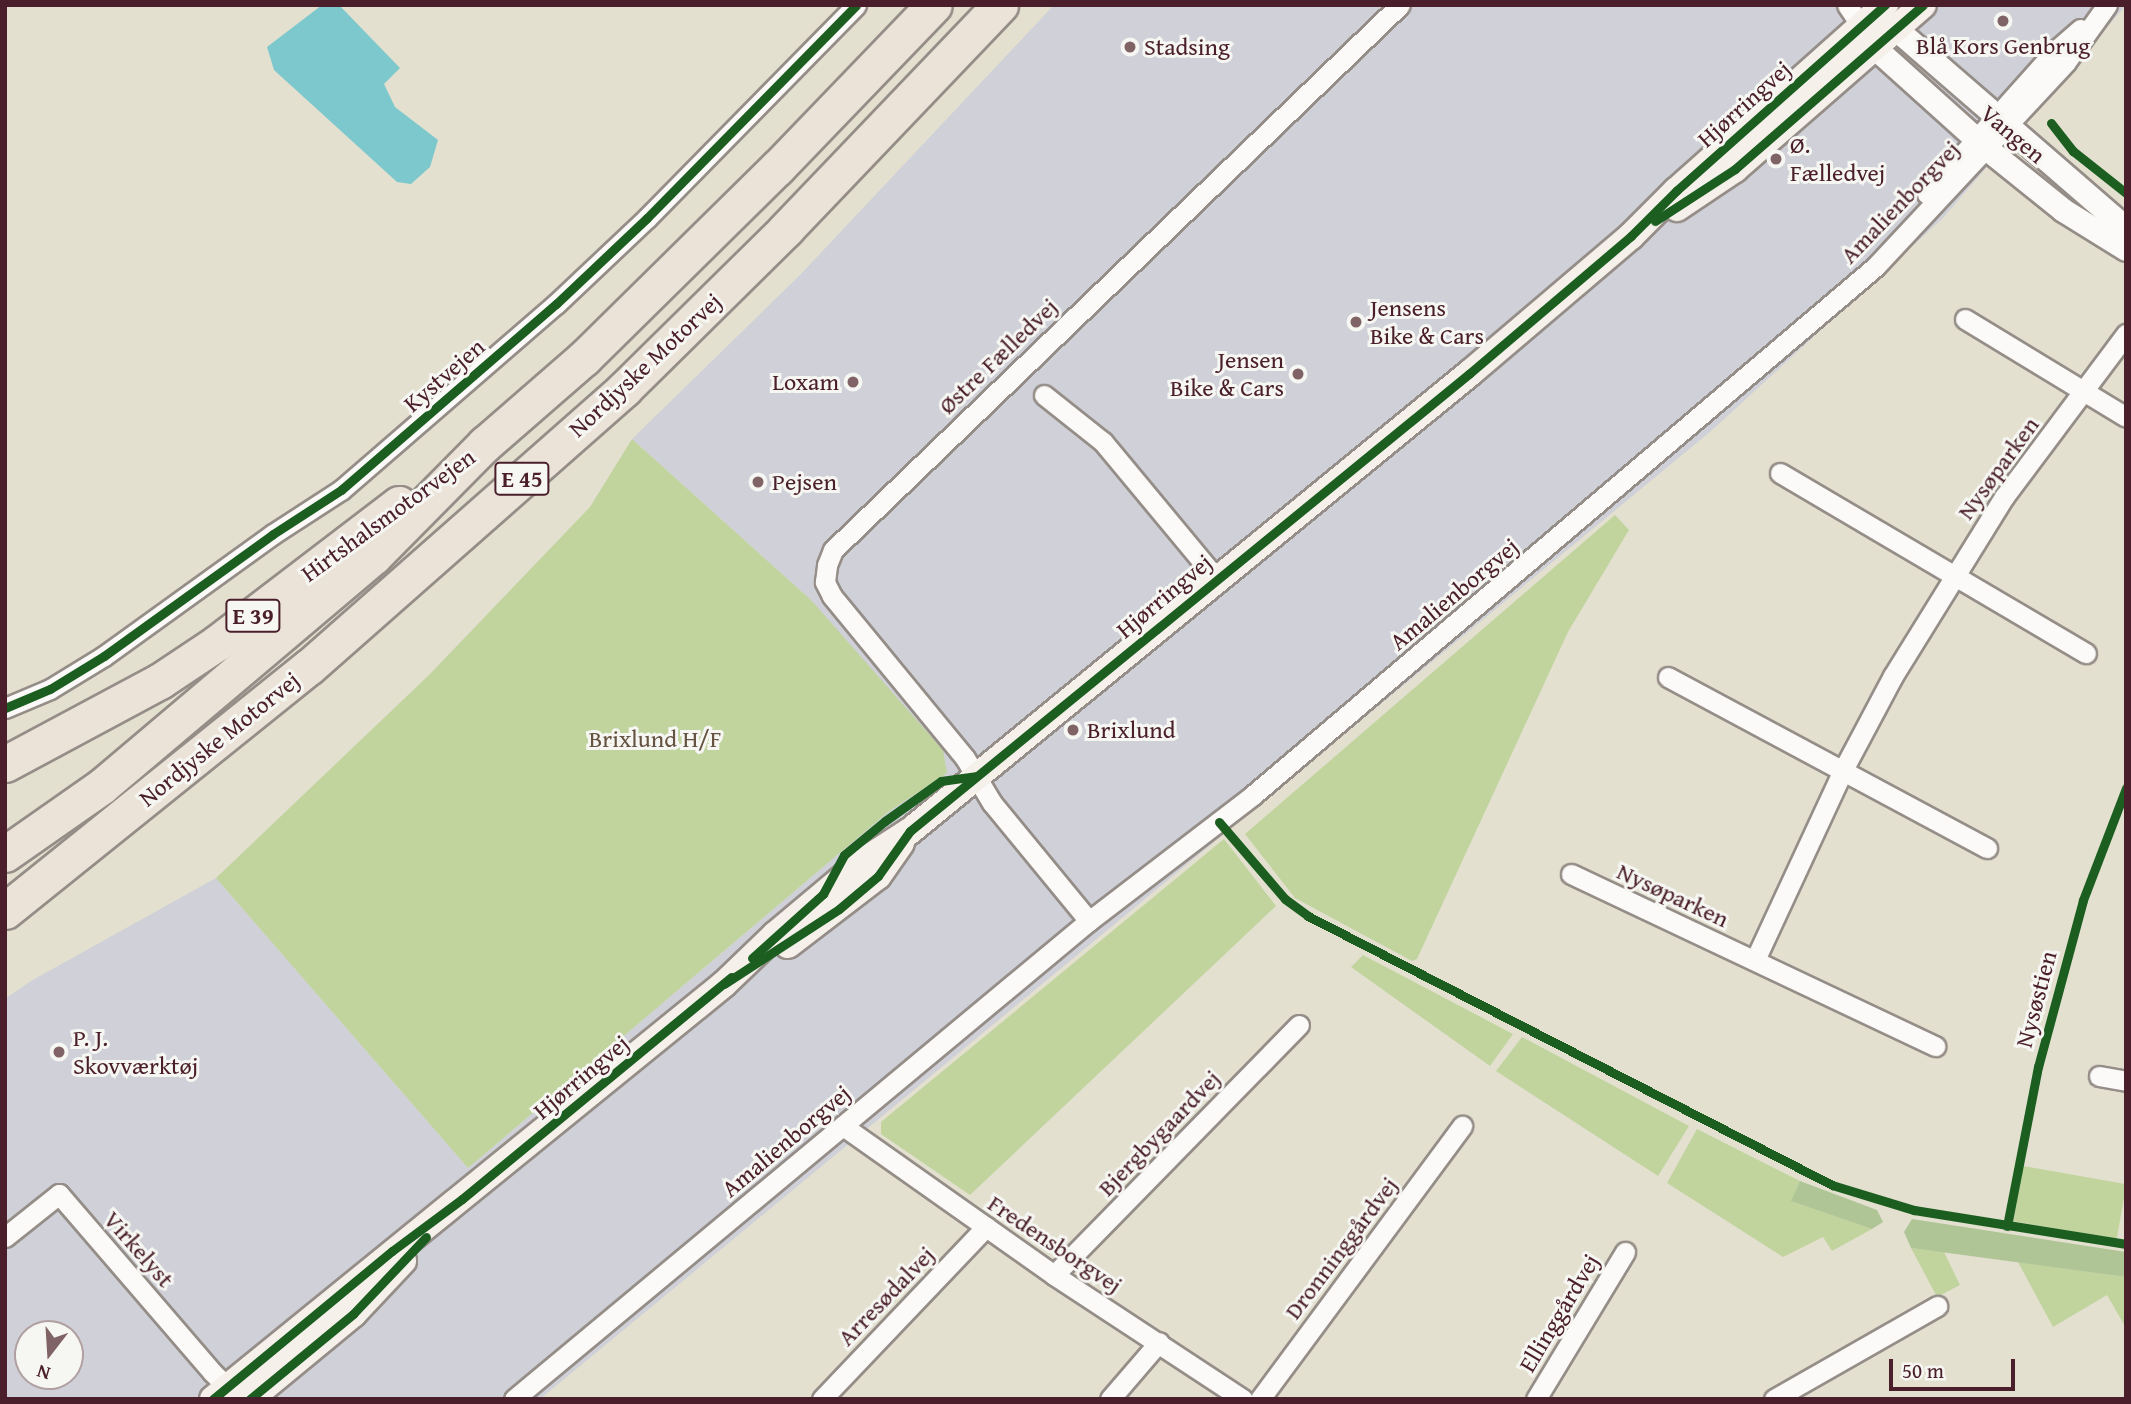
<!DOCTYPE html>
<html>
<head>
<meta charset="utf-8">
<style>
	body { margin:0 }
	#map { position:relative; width:2131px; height:1404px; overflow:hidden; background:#e3e0d0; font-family:"Gentium Book Plus",serif }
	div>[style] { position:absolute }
	.industrial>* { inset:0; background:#cfd0d8 }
	.green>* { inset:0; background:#c1d49e; transform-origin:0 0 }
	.forest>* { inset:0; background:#afc596 }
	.water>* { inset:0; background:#7cc8cc }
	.roads { filter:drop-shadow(2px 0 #958d87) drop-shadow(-2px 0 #958d87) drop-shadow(0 2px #958d87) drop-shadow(0 -2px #958d87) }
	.minor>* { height:19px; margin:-9.5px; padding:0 9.5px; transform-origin:9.5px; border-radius:9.5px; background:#fbfaf8 }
	.tertiary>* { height:23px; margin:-11.5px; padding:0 11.5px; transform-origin:11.5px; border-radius:11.5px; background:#fbfaf8 }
	.secondary>* { height:26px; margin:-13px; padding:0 13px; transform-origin:13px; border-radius:13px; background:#f5f1ea }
	.motorway>* { height:35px; margin:-17.5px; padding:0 17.5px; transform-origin:17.5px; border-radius:17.5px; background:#ebe3d8 }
	.cycleway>* { height:9px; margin:-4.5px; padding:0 4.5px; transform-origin:4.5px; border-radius:4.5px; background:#1b5e20 }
	.dots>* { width:19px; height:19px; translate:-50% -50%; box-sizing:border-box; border:4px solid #f6f6f2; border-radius:50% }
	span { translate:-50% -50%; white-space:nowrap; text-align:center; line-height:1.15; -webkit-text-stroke:6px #f6f6f2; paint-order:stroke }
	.shield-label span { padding:2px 5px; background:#f6f6f2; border:2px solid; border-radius:5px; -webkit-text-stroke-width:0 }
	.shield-label { font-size:23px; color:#4a1f2b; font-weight:700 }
	.poi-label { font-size:24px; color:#4a1f2b }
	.left { translate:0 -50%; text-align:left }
	.right { translate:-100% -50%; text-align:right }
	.street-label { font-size:24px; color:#4a1f2b }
	.park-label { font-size:24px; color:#665341 }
	.frame { position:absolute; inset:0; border:7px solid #4a1f2b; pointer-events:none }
	.north { position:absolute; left:14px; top:1320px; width:70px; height:70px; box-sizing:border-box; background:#f6f6f2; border:2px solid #b1a0a2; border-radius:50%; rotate:197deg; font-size:19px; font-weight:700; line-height:28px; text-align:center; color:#4a1f2b }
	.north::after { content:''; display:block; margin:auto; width:24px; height:32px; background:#806365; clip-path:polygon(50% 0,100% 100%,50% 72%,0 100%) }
	.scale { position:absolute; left:1889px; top:1359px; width:126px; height:32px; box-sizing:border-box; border:4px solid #4a1f2b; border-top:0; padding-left:9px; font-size:21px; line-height:24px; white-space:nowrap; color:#4a1f2b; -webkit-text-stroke:5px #f6f6f2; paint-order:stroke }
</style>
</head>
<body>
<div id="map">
	<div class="industrial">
		<i style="clip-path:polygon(evenodd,1054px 5px,2126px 5px,1943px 218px,1711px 431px,540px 1399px,5px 1399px,5px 999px,31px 981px,216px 878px,468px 1168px,888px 812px,947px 773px,811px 600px,632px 439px,800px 275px,1054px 5px,28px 1334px,70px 1334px,70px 1376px,28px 1376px,28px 1334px)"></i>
	</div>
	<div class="green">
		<i style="clip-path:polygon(632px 439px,811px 600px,943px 750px,947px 773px,888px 812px,468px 1168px,216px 878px,429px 675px,590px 507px)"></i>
		<i style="clip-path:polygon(1615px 515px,1629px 530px,1568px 632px,1417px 959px,1412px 961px,1295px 898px,1245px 834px)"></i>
		<i style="clip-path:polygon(1224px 839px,1276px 906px,970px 1195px,881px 1134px,881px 1122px)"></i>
		<i style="clip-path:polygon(1363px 955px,1513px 1034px,1490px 1066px,1351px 967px)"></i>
		<i style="clip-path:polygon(1522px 1037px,1689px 1126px,1658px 1176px,1496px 1071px)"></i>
		<i style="clip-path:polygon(1697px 1129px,1800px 1181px,1792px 1201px,1872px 1229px,1832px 1251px,1823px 1237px,1783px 1257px,1667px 1183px)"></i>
		<i style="left:2023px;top:1166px;width:105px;height:56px;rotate:10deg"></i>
		<i style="clip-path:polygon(1911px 1248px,1944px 1252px,1960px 1285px,1937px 1297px)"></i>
		<i style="clip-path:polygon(2018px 1262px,2126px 1277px,2126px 1328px,2107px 1295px,2053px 1327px)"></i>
	</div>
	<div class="forest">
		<i style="clip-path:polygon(1800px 1181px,1877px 1210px,1883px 1222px,1872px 1229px,1791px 1201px)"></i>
		<i style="clip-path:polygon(1912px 1219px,2126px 1252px,2126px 1277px,1911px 1248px,1904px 1232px)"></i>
	</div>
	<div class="water">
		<i style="clip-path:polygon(322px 5px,339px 5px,400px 68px,384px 84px,395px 107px,438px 140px,430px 167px,411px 184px,397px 182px,274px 70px,267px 47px)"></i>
	</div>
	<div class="roads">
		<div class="minor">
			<i style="left:1847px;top:5px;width:25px;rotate:56deg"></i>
			<i style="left:1927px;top:194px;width:191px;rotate:-48.2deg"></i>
			<i style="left:2054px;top:52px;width:35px;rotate:-41deg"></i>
			<i style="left:1965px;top:319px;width:188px;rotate:31.3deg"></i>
			<i style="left:1044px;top:395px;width:75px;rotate:38.5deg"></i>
			<i style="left:1103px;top:442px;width:177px;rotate:50.3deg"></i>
			<i style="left:1780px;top:473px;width:355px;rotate:30.5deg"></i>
			<i style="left:1668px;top:677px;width:362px;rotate:28.2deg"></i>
			<i style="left:5px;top:708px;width:49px;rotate:-22.9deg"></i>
			<i style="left:50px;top:689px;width:63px;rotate:-31.4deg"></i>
			<i style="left:104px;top:656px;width:208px;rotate:-35.8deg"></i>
			<i style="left:273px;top:534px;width:81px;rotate:-32.9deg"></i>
			<i style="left:341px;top:490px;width:284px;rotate:-40.9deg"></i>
			<i style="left:556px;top:304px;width:125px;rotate:-43.4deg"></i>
			<i style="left:647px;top:218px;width:298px;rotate:-45.5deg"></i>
			<i style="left:1571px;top:874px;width:403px;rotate:25.3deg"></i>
			<i style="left:1089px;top:921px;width:153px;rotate:-129.4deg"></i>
			<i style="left:992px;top:803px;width:52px;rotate:-121deg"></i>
			<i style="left:965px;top:758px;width:210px;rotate:-129.4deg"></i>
			<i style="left:832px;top:596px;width:16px;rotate:-117deg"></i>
			<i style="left:825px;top:582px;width:17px;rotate:-83deg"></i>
			<i style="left:827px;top:565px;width:16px;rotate:-68deg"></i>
			<i style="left:833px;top:550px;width:786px;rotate:-43.87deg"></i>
			<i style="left:1755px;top:960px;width:209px;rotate:-65.1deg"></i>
			<i style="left:1843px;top:770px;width:106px;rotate:-62deg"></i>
			<i style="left:1893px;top:676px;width:211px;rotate:-58.2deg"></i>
			<i style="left:2004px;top:497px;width:204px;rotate:-53.2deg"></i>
			<i style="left:2099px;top:1076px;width:27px;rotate:10deg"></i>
			<i style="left:843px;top:1126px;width:258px;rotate:35.2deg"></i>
			<i style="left:1054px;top:1275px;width:226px;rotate:33.3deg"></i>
			<i style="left:5px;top:1237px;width:69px;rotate:-38.5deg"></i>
			<i style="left:59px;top:1194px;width:235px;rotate:49.3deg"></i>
			<i style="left:212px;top:1372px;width:35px;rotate:44deg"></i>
			<i style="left:1054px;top:1275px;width:350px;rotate:-45.6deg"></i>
			<i style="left:514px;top:1399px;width:748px;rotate:-39.74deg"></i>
			<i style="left:1089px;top:921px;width:207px;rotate:-37.5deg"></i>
			<i style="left:1253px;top:795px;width:816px;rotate:-40.33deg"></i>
			<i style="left:1875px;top:267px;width:280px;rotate:-47deg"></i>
			<i style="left:2066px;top:62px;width:70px;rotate:-54.3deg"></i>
			<i style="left:822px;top:1399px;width:238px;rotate:-46.4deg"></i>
			<i style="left:1110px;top:1399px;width:75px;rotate:-49.3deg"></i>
			<i style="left:1260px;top:1399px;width:340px;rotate:-53.5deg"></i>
			<i style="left:1536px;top:1399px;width:172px;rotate:-58.8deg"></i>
			<i style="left:1774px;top:1399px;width:188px;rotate:-29.7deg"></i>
		</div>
		<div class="tertiary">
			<i style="left:1881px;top:21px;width:17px;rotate:28deg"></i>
			<i style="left:1896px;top:29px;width:304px;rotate:40.9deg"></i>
			<i style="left:1864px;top:32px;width:18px;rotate:56deg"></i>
			<i style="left:1874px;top:47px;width:151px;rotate:42deg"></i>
			<i style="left:1986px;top:148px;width:99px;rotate:38.8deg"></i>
			<i style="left:2063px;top:210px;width:74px;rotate:31.8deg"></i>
		</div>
		<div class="secondary">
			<i style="left:1677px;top:208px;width:70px;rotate:-33.9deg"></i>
			<i style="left:1735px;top:169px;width:249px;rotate:-41.1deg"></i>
			<i style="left:788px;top:945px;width:113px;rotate:-37.5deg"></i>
			<i style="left:878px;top:876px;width:40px;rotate:-55.1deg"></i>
			<i style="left:213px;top:1399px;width:658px;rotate:-39.08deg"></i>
			<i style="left:724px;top:984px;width:71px;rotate:-43.9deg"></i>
			<i style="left:775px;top:935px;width:114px;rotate:-40deg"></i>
			<i style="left:862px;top:862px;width:57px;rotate:-32.9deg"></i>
			<i style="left:910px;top:831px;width:723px;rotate:-39.28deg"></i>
			<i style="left:1470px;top:373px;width:211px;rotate:-40.4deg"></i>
			<i style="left:1631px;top:236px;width:64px;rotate:-45deg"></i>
			<i style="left:1676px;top:191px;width:280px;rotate:-41.7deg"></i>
			<i style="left:250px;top:1399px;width:134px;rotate:-39.5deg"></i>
			<i style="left:353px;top:1314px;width:73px;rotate:-46.7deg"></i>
		</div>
		<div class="motorway">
			<i style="left:5px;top:764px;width:176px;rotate:-28.2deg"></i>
			<i style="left:160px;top:681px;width:69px;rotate:-33.7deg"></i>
			<i style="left:217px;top:643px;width:229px;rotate:-37.4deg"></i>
			<i style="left:5px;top:854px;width:118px;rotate:-35deg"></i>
			<i style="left:102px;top:786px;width:356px;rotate:-40.2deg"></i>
			<i style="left:374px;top:556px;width:158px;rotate:-45.3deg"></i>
			<i style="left:485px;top:444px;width:131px;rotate:-41deg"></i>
			<i style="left:584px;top:358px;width:271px;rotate:-44.6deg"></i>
			<i style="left:777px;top:168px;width:226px;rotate:-46.1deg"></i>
			<i style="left:5px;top:911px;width:391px;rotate:-38.8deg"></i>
			<i style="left:310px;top:666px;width:419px;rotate:-41.4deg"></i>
			<i style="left:624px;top:389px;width:228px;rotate:-44.6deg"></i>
			<i style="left:786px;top:229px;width:310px;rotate:-46.3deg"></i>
		</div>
	</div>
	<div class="cycleway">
		<i style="left:2051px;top:123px;width:36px;rotate:52deg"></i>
		<i style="left:2073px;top:151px;width:68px;rotate:38.4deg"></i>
		<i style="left:1655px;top:221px;width:95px;rotate:-33deg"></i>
		<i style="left:1735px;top:169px;width:249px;rotate:-41.1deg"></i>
		<i style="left:5px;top:708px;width:49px;rotate:-22.9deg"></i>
		<i style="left:50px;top:689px;width:63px;rotate:-31.4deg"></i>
		<i style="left:104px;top:656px;width:208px;rotate:-35.8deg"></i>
		<i style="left:273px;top:534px;width:81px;rotate:-32.9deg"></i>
		<i style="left:341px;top:490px;width:284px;rotate:-40.9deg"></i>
		<i style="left:556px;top:304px;width:125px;rotate:-43.4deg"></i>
		<i style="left:647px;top:218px;width:298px;rotate:-45.5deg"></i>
		<i style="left:1219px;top:822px;width:101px;rotate:49.4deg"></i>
		<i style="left:1285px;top:899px;width:29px;rotate:36deg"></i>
		<i style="left:1308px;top:916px;width:589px;rotate:27.17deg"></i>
		<i style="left:1832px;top:1185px;width:86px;rotate:17deg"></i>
		<i style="left:1914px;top:1210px;width:215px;rotate:9.1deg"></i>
		<i style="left:752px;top:958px;width:96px;rotate:-42deg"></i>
		<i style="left:823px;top:894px;width:44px;rotate:-61.7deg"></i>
		<i style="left:844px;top:855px;width:53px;rotate:-39.7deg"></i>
		<i style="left:885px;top:821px;width:69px;rotate:-35.5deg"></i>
		<i style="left:941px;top:781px;width:35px;rotate:-8deg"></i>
		<i style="left:724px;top:984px;width:137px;rotate:-33.1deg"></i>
		<i style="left:839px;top:909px;width:51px;rotate:-40.2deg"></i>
		<i style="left:878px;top:876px;width:55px;rotate:-54.6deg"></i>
		<i style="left:910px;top:831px;width:723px;rotate:-39.28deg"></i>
		<i style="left:1470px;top:373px;width:211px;rotate:-40.4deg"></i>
		<i style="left:1631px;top:236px;width:64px;rotate:-45deg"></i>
		<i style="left:1676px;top:191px;width:280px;rotate:-41.7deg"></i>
		<i style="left:2007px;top:1226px;width:162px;rotate:-79deg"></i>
		<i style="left:2038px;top:1067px;width:173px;rotate:-74.9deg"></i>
		<i style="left:2083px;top:900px;width:120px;rotate:-69deg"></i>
		<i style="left:213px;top:1399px;width:232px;rotate:-39.6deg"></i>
		<i style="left:392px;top:1251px;width:87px;rotate:-36.6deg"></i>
		<i style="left:462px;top:1199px;width:349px;rotate:-39.5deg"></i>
		<i style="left:250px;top:1399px;width:134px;rotate:-39.5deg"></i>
		<i style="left:353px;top:1314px;width:106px;rotate:-46.5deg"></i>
	</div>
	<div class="dots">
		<i style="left:2003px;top:21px;background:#806365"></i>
		<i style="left:1130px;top:47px;background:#806365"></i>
		<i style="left:1776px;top:159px;background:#806365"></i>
		<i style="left:1356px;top:322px;background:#806365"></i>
		<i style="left:1298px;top:374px;background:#806365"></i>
		<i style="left:853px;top:382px;background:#806365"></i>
		<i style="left:758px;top:482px;background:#806365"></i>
		<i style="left:1073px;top:730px;background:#806365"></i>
		<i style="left:59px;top:1052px;background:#806365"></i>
	</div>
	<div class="shield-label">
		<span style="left:522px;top:479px">E 45</span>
		<span style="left:253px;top:616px">E 39</span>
	</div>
	<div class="poi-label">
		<span style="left:2003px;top:46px">Blå Kors Genbrug</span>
		<span class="left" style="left:1144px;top:47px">Stadsing</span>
		<span class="left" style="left:1790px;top:159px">Ø.<br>Fælledvej</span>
		<span class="left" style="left:1370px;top:322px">Jensens<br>Bike &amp; Cars</span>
		<span class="right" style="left:1284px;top:374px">Jensen<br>Bike &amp; Cars</span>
		<span class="right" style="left:839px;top:382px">Loxam</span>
		<span class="left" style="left:772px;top:482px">Pejsen</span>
		<span class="left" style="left:1087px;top:730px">Brixlund</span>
		<span class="left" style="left:73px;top:1052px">P. J.<br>Skovværktøj</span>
	</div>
	<div class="street-label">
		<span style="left:1744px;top:104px;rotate:-42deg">Hjørringvej</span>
		<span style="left:2013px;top:134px;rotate:40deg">Vangen</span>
		<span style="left:1900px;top:202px;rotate:-46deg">Amalienborgvej</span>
		<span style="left:998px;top:356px;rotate:-44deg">Østre Fælledvej</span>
		<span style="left:645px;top:365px;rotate:-43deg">Nordjyske Motorvej</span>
		<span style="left:444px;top:375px;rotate:-41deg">Kystvejen</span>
		<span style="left:1998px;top:468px;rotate:-54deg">Nysøparken</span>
		<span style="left:388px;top:515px;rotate:-36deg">Hirtshalsmotorvejen</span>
		<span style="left:1454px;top:594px;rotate:-40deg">Amalienborgvej</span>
		<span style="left:1164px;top:596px;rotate:-40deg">Hjørringvej</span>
		<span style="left:219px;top:739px;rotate:-39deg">Nordjyske Motorvej</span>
		<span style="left:1673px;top:895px;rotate:25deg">Nysøparken</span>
		<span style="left:2036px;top:999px;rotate:-75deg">Nysøstien</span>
		<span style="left:581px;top:1077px;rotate:-40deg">Hjørringvej</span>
		<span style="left:1159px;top:1133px;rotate:-46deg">Bjergbygaardvej</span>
		<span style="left:786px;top:1141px;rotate:-40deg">Amalienborgvej</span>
		<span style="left:1055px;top:1244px;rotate:34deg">Fredensborgvej</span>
		<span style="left:1341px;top:1248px;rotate:-53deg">Dronninggårdvej</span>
		<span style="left:139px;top:1249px;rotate:49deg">Virkelyst</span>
		<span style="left:886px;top:1296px;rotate:-46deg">Arresødalvej</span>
		<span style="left:1559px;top:1313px;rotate:-59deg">Ellinggårdvej</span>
	</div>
	<div class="park-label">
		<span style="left:655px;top:739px">Brixlund H/F</span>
	</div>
	<div class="frame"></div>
	<div class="north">N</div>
	<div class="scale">50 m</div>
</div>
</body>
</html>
